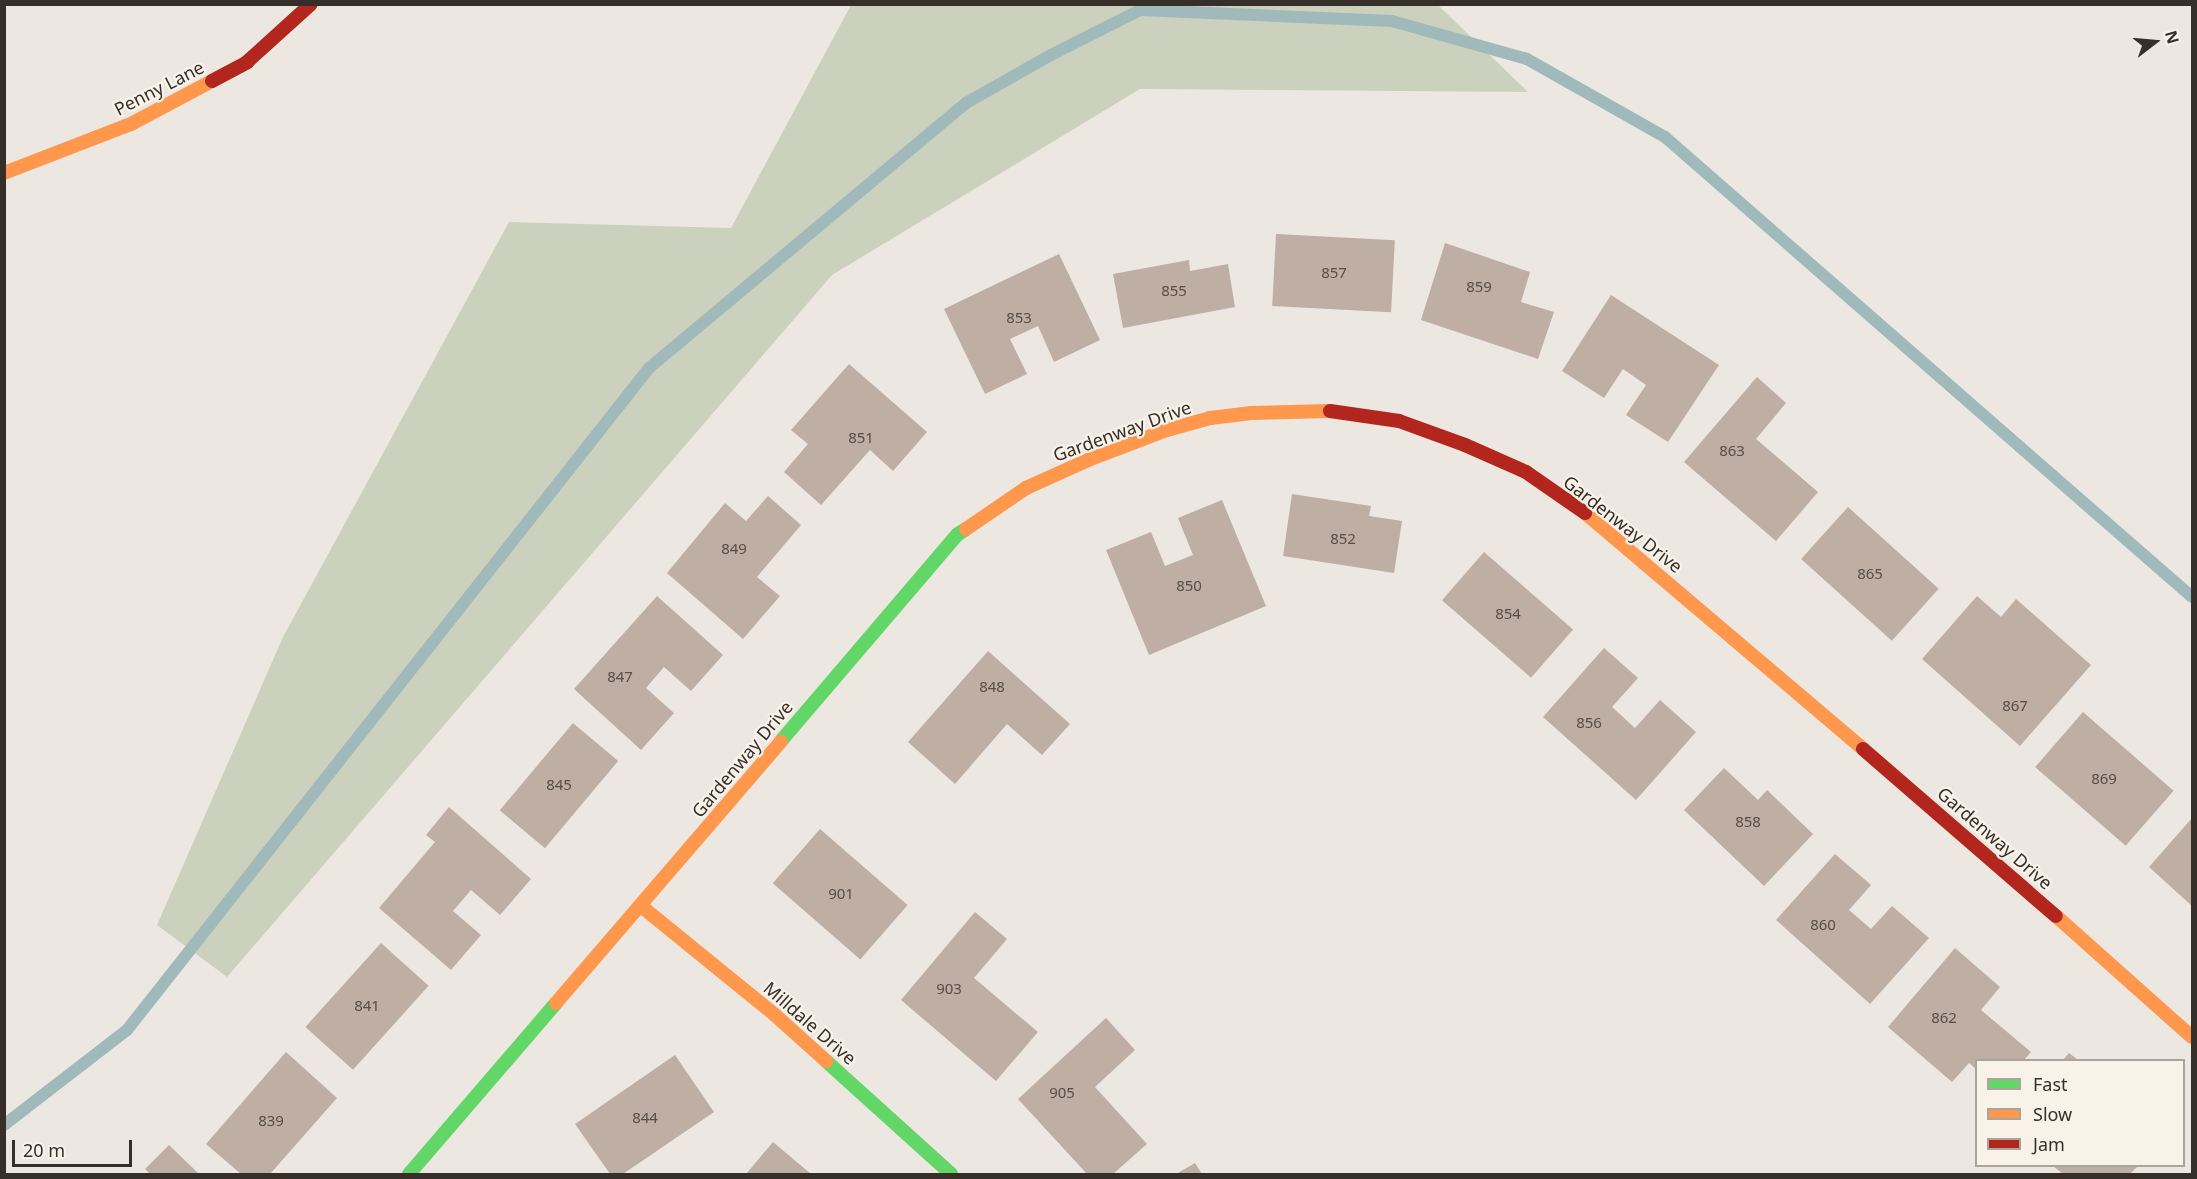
<!DOCTYPE html>
<html>
<head>
<meta charset="utf-8">
<style>
	body { margin:0 }
	#map { position:relative; width:2197px; height:1179px; overflow:hidden; background:#ece8e1; font-family:"Noto Sans",sans-serif }
	div>[style] { position:absolute }
	.green>* { inset:0; background:#ccd1bd }
	.stream>* { height:12px; margin:-6px; padding:0 6px; transform-origin:6px; border-radius:6px; background:#a0b9ba }
	.building>* { inset:0; background:#beaea4; transform-origin:0 0 }
	.fast>* { height:14px; margin:-7px; padding:0 7px; transform-origin:7px; border-radius:7px; background:#63d668 }
	.slow>* { height:14px; margin:-7px; padding:0 7px; transform-origin:7px; border-radius:7px; background:#ff974d }
	.jam>* { height:14px; margin:-7px; padding:0 7px; transform-origin:7px; border-radius:7px; background:#b3261e }
	span { translate:-50% -50%; white-space:nowrap; text-align:center; line-height:1.15; -webkit-text-stroke:4.5px #f8f2e9; paint-order:stroke }
	.number-label { font-size:15px; color:#574e48 }
	.number-label span { -webkit-text-stroke-width:0 }
	.street-label { font-size:18px; color:#352e29 }
	.frame { position:absolute; inset:0; border:6px solid #352e29; pointer-events:none }
	.legend { position:absolute; left:1975px; top:1059px; width:210px; height:108px; box-sizing:border-box; background:#f8f2e9; border:2px solid #aaa49c; margin:0; padding:8px 10px; list-style:none; font-size:18px; color:#352e29 }
	.legend li { display:flex; align-items:center; gap:12px; height:30px }
	.legend b { width:30px; border:2px solid #aaa49c }
	.north { position:absolute; left:2125px; top:12px; width:60px; height:60px; -webkit-text-stroke:4px #f8f2e9; paint-order:stroke; rotate:74deg; font-size:16px; font-weight:700; line-height:24px; text-align:center; color:#352e29 }
	.north::after { content:''; display:block; margin:auto; width:21px; height:27px; background:#352e29; clip-path:polygon(50% 0,100% 100%,50% 72%,0 100%) }
	.scale { position:absolute; left:12px; top:1140px; width:120px; height:27px; box-sizing:border-box; border:3px solid #352e29; border-top:0; padding-left:8px; font-size:18px; line-height:21px; white-space:nowrap; color:#352e29; -webkit-text-stroke:4px #f8f2e9; paint-order:stroke }
</style>
</head>
<body>
<div id="map">
	<div class="green">
		<i style="clip-path:polygon(851px 5px,1438px 5px,1528px 92px,1140px 89px,832px 275px,227px 977px,157px 925px,283px 637px,509px 222px,731px 228px)"></i>
	</div>
	<div class="stream">
		<i style="left:4px;top:1125px;width:155px;rotate:-37.7deg"></i>
		<i style="left:127px;top:1030px;width:843px;rotate:-51.74deg"></i>
		<i style="left:649px;top:368px;width:413px;rotate:-39.9deg"></i>
		<i style="left:966px;top:103px;width:98px;rotate:-29.5deg"></i>
		<i style="left:1051px;top:55px;width:100px;rotate:-26.8deg"></i>
		<i style="left:1140px;top:10px;width:252px;rotate:2.5deg"></i>
		<i style="left:1392px;top:21px;width:140px;rotate:15.7deg"></i>
		<i style="left:1527px;top:59px;width:159px;rotate:29.5deg"></i>
		<i style="left:1665px;top:137px;width:700px;rotate:41.12deg"></i>
	</div>
	<div class="building">
		<i style="left:1276px;top:234px;width:119px;height:72px;rotate:3deg"></i>
		<i style="clip-path:polygon(1445px 243px,1530px 272px,1521px 302px,1554px 312px,1538px 359px,1421px 320px)"></i>
		<i style="clip-path:polygon(1059px 254px,1100px 340px,1054px 362px,1038px 326px,1010px 339px,1027px 374px,985px 394px,944px 309px)"></i>
		<i style="clip-path:polygon(1189px 260px,1190px 271px,1228px 264px,1235px 307px,1123px 328px,1113px 274px)"></i>
		<i style="clip-path:polygon(1611px 295px,1719px 365px,1668px 442px,1626px 415px,1646px 385px,1623px 369px,1604px 398px,1562px 371px)"></i>
		<i style="clip-path:polygon(849px 364px,927px 432px,893px 471px,870px 450px,821px 505px,784px 472px,808px 444px,791px 430px)"></i>
		<i style="clip-path:polygon(1757px 377px,1786px 403px,1756px 439px,1818px 492px,1776px 541px,1684px 462px)"></i>
		<i style="clip-path:polygon(1292px 494px,1371px 506px,1369px 516px,1402px 521px,1394px 573px,1283px 556px)"></i>
		<i style="clip-path:polygon(768px 496px,801px 525px,757px 577px,780px 596px,743px 639px,667px 573px,725px 503px,746px 521px)"></i>
		<i style="clip-path:polygon(1222px 500px,1266px 606px,1149px 655px,1106px 550px,1151px 532px,1165px 566px,1193px 555px,1178px 518px)"></i>
		<i style="left:1848px;top:507px;width:122px;height:70px;rotate:42deg"></i>
		<i style="left:1484px;top:552px;width:118px;height:64px;rotate:41deg"></i>
		<i style="clip-path:polygon(657px 596px,723px 655px,691px 691px,664px 667px,646px 688px,674px 713px,641px 750px,574px 689px)"></i>
		<i style="clip-path:polygon(1977px 596px,2001px 617px,2016px 599px,2091px 665px,2020px 746px,1922px 659px)"></i>
		<i style="clip-path:polygon(1604px 648px,1638px 678px,1612px 707px,1635px 728px,1660px 700px,1696px 732px,1636px 800px,1543px 717px)"></i>
		<i style="clip-path:polygon(988px 651px,1070px 724px,1042px 755px,1007px 724px,955px 784px,908px 742px)"></i>
		<i style="left:2083px;top:712px;width:120px;height:73px;rotate:41deg"></i>
		<i style="left:573px;top:723px;width:59px;height:114px;rotate:40deg"></i>
		<i style="clip-path:polygon(1724px 768px,1758px 800px,1767px 790px,1813px 834px,1764px 886px,1684px 810px)"></i>
		<i style="clip-path:polygon(449px 807px,531px 879px,500px 915px,471px 890px,453px 911px,481px 935px,451px 970px,379px 908px,435px 842px,426px 835px)"></i>
		<i style="clip-path:polygon(2192px 818px,2192px 906px,2149px 867px)"></i>
		<i style="left:820px;top:829px;width:116px;height:72px;rotate:41deg"></i>
		<i style="clip-path:polygon(1835px 854px,1871px 885px,1849px 910px,1871px 929px,1892px 906px,1929px 938px,1870px 1004px,1776px 920px)"></i>
		<i style="clip-path:polygon(975px 912px,1007px 939px,974px 978px,1038px 1032px,996px 1081px,901px 1000px)"></i>
		<i style="left:381px;top:943px;width:64px;height:113px;rotate:42deg"></i>
		<i style="clip-path:polygon(1955px 948px,2000px 987px,1981px 1010px,2031px 1052px,2024px 1060px,1976px 1060px,1976px 1069px,1969px 1063px,1952px 1082px,1888px 1027px)"></i>
		<i style="clip-path:polygon(1106px 1018px,1135px 1050px,1095px 1087px,1147px 1144px,1113px 1174px,1087px 1174px,1018px 1099px)"></i>
		<i style="clip-path:polygon(286px 1052px,337px 1098px,270px 1174px,241px 1174px,206px 1144px)"></i>
		<i style="clip-path:polygon(2069px 1053px,2078px 1060px,2063px 1060px)"></i>
		<i style="clip-path:polygon(675px 1055px,714px 1112px,623px 1174px,610px 1174px,575px 1124px)"></i>
		<i style="clip-path:polygon(773px 1142px,811px 1174px,746px 1174px)"></i>
		<i style="clip-path:polygon(169px 1145px,199px 1174px,150px 1174px,145px 1169px)"></i>
		<i style="clip-path:polygon(1195px 1163px,1202px 1174px,1176px 1174px)"></i>
		<i style="clip-path:polygon(2053px 1166px,2138px 1166px,2130px 1174px,2063px 1174px)"></i>
	</div>
	<div class="fast">
		<i style="left:781px;top:741px;width:272px;rotate:-49.5deg"></i>
		<i style="left:958px;top:534px;width:9px;rotate:-32deg"></i>
		<i style="left:826px;top:1061px;width:169px;rotate:42.1deg"></i>
		<i style="left:409px;top:1174px;width:225px;rotate:-49.3deg"></i>
	</div>
	<div class="slow">
		<i style="left:4px;top:173px;width:136px;rotate:-21.1deg"></i>
		<i style="left:131px;top:124px;width:92px;rotate:-28deg"></i>
		<i style="left:1585px;top:513px;width:365px;rotate:40.3deg"></i>
		<i style="left:966px;top:529px;width:73px;rotate:-34.3deg"></i>
		<i style="left:1026px;top:488px;width:68px;rotate:-24.3deg"></i>
		<i style="left:1088px;top:460px;width:85px;rotate:-20.8deg"></i>
		<i style="left:1167px;top:430px;width:45px;rotate:-15.6deg"></i>
		<i style="left:1210px;top:418px;width:42px;rotate:-6.8deg"></i>
		<i style="left:1252px;top:413px;width:78px;rotate:-1.5deg"></i>
		<i style="left:641px;top:906px;width:173px;rotate:39.1deg"></i>
		<i style="left:775px;top:1015px;width:69px;rotate:42deg"></i>
		<i style="left:2056px;top:916px;width:182px;rotate:41.7deg"></i>
		<i style="left:556px;top:1003px;width:345px;rotate:-49.3deg"></i>
	</div>
	<div class="jam">
		<i style="left:212px;top:81px;width:40px;rotate:-28deg"></i>
		<i style="left:247px;top:62px;width:86px;rotate:-42.2deg"></i>
		<i style="left:1330px;top:411px;width:70px;rotate:8.2deg"></i>
		<i style="left:1399px;top:421px;width:70px;rotate:20deg"></i>
		<i style="left:1465px;top:445px;width:67px;rotate:23.9deg"></i>
		<i style="left:1526px;top:472px;width:72px;rotate:34.8deg"></i>
		<i style="left:1863px;top:749px;width:255px;rotate:40.9deg"></i>
	</div>
	<div class="number-label">
		<span style="left:1334px;top:273px">857</span>
		<span style="left:1479px;top:287px">859</span>
		<span style="left:1174px;top:291px">855</span>
		<span style="left:1019px;top:318px">853</span>
		<span style="left:861px;top:438px">851</span>
		<span style="left:1732px;top:451px">863</span>
		<span style="left:1343px;top:539px">852</span>
		<span style="left:734px;top:549px">849</span>
		<span style="left:1870px;top:574px">865</span>
		<span style="left:1189px;top:586px">850</span>
		<span style="left:1508px;top:614px">854</span>
		<span style="left:620px;top:677px">847</span>
		<span style="left:992px;top:687px">848</span>
		<span style="left:2015px;top:706px">867</span>
		<span style="left:1589px;top:723px">856</span>
		<span style="left:2104px;top:779px">869</span>
		<span style="left:559px;top:785px">845</span>
		<span style="left:1748px;top:822px">858</span>
		<span style="left:841px;top:894px">901</span>
		<span style="left:1823px;top:925px">860</span>
		<span style="left:949px;top:989px">903</span>
		<span style="left:367px;top:1006px">841</span>
		<span style="left:1944px;top:1018px">862</span>
		<span style="left:1062px;top:1093px">905</span>
		<span style="left:645px;top:1118px">844</span>
		<span style="left:271px;top:1121px">839</span>
	</div>
	<div class="street-label">
		<span style="left:159px;top:88px;rotate:-27deg">Penny Lane</span>
		<span style="left:1122px;top:431px;rotate:-20deg">Gardenway Drive</span>
		<span style="left:1623px;top:524px;rotate:38deg">Gardenway Drive</span>
		<span style="left:742px;top:759px;rotate:-50deg">Gardenway Drive</span>
		<span style="left:1995px;top:838px;rotate:41deg">Gardenway Drive</span>
		<span style="left:810px;top:1023px;rotate:41deg">Milldale Drive</span>
	</div>
	<div class="frame"></div>
	<ul class="legend">
	<li><b style="height:8px;background:#63d668"></b>Fast</li>
	<li><b style="height:8px;background:#ff974d"></b>Slow</li>
	<li><b style="height:8px;background:#b3261e"></b>Jam</li>
	</ul>
	<div class="north">N</div>
	<div class="scale">20 m</div>
</div>
</body>
</html>
